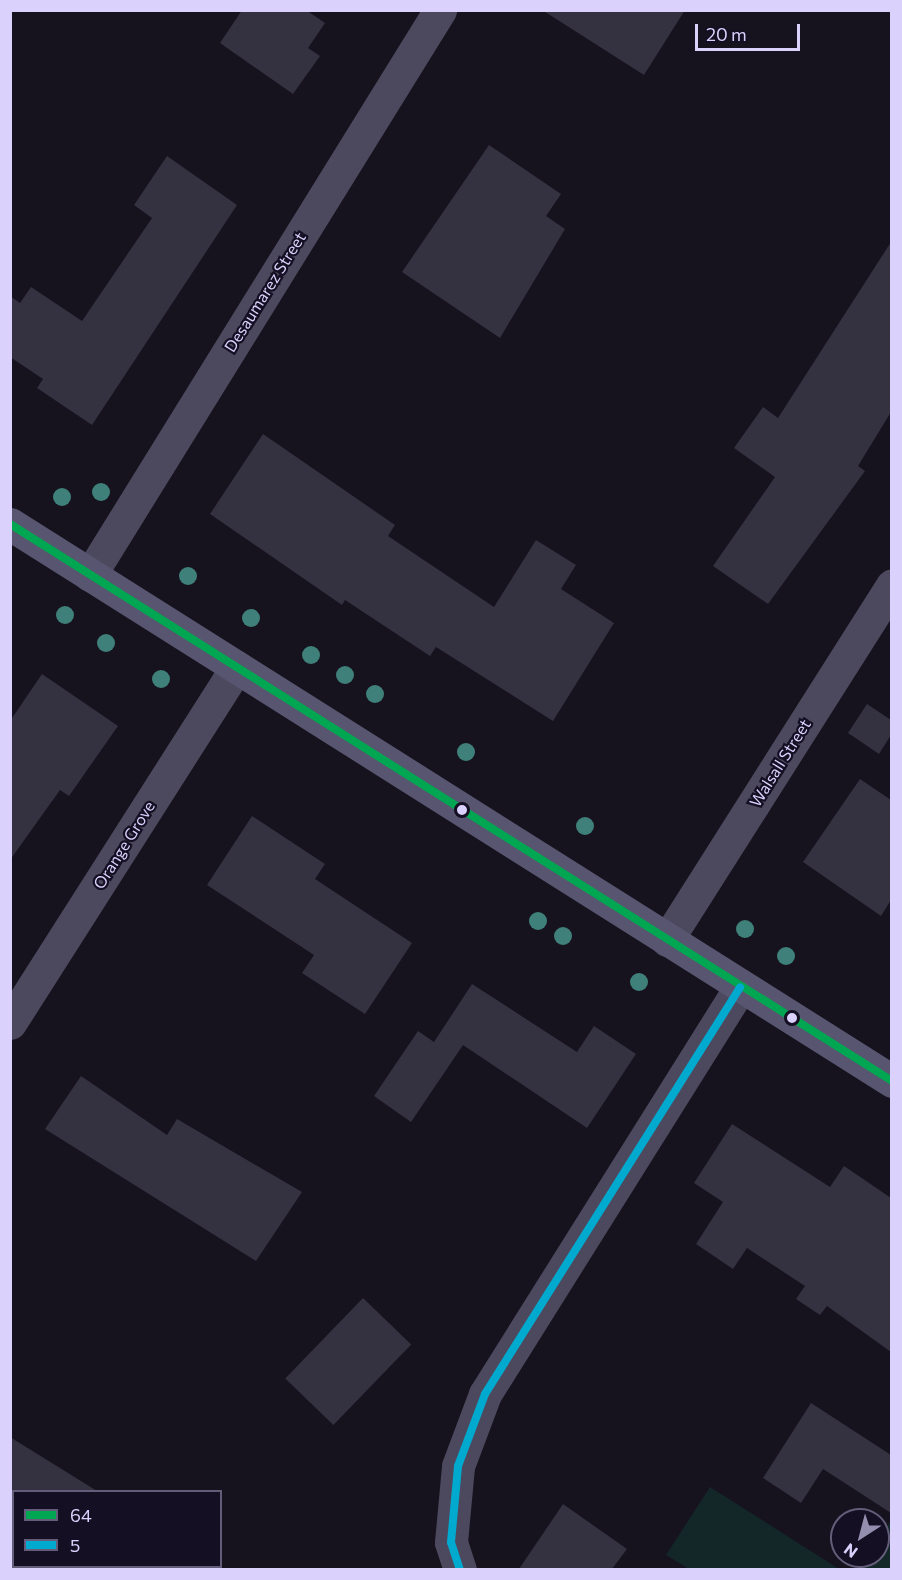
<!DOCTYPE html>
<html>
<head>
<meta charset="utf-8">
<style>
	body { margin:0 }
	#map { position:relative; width:902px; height:1580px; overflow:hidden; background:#16131e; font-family:Commissioner,sans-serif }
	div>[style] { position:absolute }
	.green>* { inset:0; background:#132729 }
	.building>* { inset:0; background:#343140; transform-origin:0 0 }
	.street>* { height:33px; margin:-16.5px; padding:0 16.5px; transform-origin:16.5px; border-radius:16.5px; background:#4c495e }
	.secondary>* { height:33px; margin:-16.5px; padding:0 16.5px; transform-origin:16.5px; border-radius:16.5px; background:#585570 }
	.bus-1>* { height:8px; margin:-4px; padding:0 4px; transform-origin:4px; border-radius:4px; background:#00a651 }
	.bus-2>* { height:8px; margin:-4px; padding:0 4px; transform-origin:4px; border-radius:4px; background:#00a9ce }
	.trees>* { width:18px; height:18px; margin:-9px; border-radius:50%; background:#3f807a }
	.dots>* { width:16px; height:16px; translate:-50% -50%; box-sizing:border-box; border:3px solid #140f22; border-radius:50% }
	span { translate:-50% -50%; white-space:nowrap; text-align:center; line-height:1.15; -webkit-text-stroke:4.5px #140f22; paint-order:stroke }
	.street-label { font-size:16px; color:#dad2fd }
	.frame { position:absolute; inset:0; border:12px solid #dad2fd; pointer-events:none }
	.legend { position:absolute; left:12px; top:1490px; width:210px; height:78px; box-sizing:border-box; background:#140f22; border:2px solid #635d7a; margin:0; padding:8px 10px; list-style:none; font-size:18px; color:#dad2fd }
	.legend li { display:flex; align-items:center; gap:12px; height:30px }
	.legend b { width:30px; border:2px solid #635d7a }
	.north { position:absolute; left:830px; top:1508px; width:60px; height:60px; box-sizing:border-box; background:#140f22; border:2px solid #635d7a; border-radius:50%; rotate:216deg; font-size:16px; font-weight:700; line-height:24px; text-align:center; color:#dad2fd }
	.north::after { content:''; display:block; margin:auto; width:21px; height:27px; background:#958faf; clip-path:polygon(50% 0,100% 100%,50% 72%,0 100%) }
	.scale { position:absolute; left:695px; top:24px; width:105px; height:27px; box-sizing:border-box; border:3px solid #dad2fd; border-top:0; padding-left:8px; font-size:18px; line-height:21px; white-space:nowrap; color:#dad2fd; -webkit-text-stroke:4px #140f22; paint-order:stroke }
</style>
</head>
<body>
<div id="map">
	<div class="green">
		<i style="clip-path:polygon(710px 1487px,839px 1569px,689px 1569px,666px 1555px)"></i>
		<i style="clip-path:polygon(891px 1520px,891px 1569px,862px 1569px,870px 1556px,878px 1556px,878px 1542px)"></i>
	</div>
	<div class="building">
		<i style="clip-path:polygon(242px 10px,306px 10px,325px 23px,308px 48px,320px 56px,293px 94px,220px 43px)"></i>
		<i style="clip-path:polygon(542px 10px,685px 10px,644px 75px)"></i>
		<i style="clip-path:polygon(489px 145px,561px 194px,546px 216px,565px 229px,500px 338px,402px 272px)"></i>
		<i style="clip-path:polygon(167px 156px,237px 205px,92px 425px,37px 388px,43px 379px,10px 357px,10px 296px,20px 303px,31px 287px,82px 321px,152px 218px,134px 205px)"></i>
		<i style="clip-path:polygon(891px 242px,891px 412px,858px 466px,865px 471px,768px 604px,713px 566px,775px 477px,734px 448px,763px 407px,778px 418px)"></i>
		<i style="clip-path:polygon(263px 434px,395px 525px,388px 536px,494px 607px,536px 540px,576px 565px,561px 589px,614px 623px,553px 721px,436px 647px,430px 656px,345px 600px,342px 605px,210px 514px)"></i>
		<i style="clip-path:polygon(42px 674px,118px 726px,69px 796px,60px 790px,10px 860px,10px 721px)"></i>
		<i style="clip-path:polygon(867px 704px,891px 720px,891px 735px,879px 754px,848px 733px)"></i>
		<i style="clip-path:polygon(860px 779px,891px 800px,891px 900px,881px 916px,803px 862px)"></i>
		<i style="clip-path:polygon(252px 816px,325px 864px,315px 879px,412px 943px,365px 1014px,302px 973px,314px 955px,207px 885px)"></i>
		<i style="clip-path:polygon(472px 984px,577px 1052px,594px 1026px,636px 1054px,587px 1128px,463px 1045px,411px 1122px,374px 1096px,418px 1031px,434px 1042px)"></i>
		<i style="clip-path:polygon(81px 1076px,167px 1135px,177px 1119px,302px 1192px,256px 1261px,45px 1129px)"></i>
		<i style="clip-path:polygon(732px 1124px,830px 1187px,844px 1166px,891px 1198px,891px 1352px,827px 1306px,820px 1315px,796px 1299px,805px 1286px,747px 1248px,733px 1269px,696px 1244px,723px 1202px,694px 1183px)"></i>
		<i style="left:363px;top:1298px;width:67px;height:112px;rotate:44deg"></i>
		<i style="clip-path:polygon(811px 1403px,891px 1455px,891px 1513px,823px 1469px,801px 1503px,763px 1478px)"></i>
		<i style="clip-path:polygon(10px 1437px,97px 1491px,10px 1491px)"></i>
		<i style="clip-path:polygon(563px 1504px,627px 1549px,612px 1569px,519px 1569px)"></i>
	</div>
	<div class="street">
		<i style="left:90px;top:575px;width:665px;rotate:-58.22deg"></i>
		<i style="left:667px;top:940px;width:420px;rotate:-57.6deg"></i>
		<i style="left:10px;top:1023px;width:422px;rotate:-57.5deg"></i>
		<i style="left:460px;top:1570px;width:29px;rotate:-108deg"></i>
		<i style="left:451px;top:1542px;width:76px;rotate:-84.7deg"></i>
		<i style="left:458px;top:1466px;width:77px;rotate:-69.4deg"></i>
		<i style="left:485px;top:1394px;width:480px;rotate:-57.9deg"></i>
	</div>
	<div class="secondary">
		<i style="left:10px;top:524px;width:1043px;rotate:32.27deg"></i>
	</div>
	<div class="bus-1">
		<i style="left:10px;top:524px;width:1043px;rotate:32.27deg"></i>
	</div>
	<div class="bus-2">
		<i style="left:460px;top:1570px;width:29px;rotate:-108deg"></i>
		<i style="left:451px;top:1542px;width:76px;rotate:-84.7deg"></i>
		<i style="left:458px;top:1466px;width:77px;rotate:-69.4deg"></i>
		<i style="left:485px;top:1394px;width:480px;rotate:-57.9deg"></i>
	</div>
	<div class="trees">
		<i style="left:101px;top:492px"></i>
		<i style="left:62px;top:497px"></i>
		<i style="left:188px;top:576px"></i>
		<i style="left:65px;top:615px"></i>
		<i style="left:251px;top:618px"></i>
		<i style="left:106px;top:643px"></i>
		<i style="left:311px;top:655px"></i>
		<i style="left:345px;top:675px"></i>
		<i style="left:161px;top:679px"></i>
		<i style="left:375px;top:694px"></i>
		<i style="left:466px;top:752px"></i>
		<i style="left:585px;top:826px"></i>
		<i style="left:538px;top:921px"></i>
		<i style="left:745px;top:929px"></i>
		<i style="left:563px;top:936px"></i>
		<i style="left:786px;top:956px"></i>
		<i style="left:639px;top:982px"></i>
	</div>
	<div class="dots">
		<i style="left:462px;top:810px;background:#dad2fd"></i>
		<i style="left:792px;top:1018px;background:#dad2fd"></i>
	</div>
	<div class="street-label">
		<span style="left:265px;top:292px;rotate:-58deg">Desaumarez Street</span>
		<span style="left:780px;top:763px;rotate:-58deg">Walsall Street</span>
		<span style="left:124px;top:845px;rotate:-58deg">Orange Grove</span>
	</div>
	<div class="frame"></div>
	<ul class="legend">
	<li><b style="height:8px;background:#00a651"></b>64</li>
	<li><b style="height:8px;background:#00a9ce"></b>5</li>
	</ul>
	<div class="north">N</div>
	<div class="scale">20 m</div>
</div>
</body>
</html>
